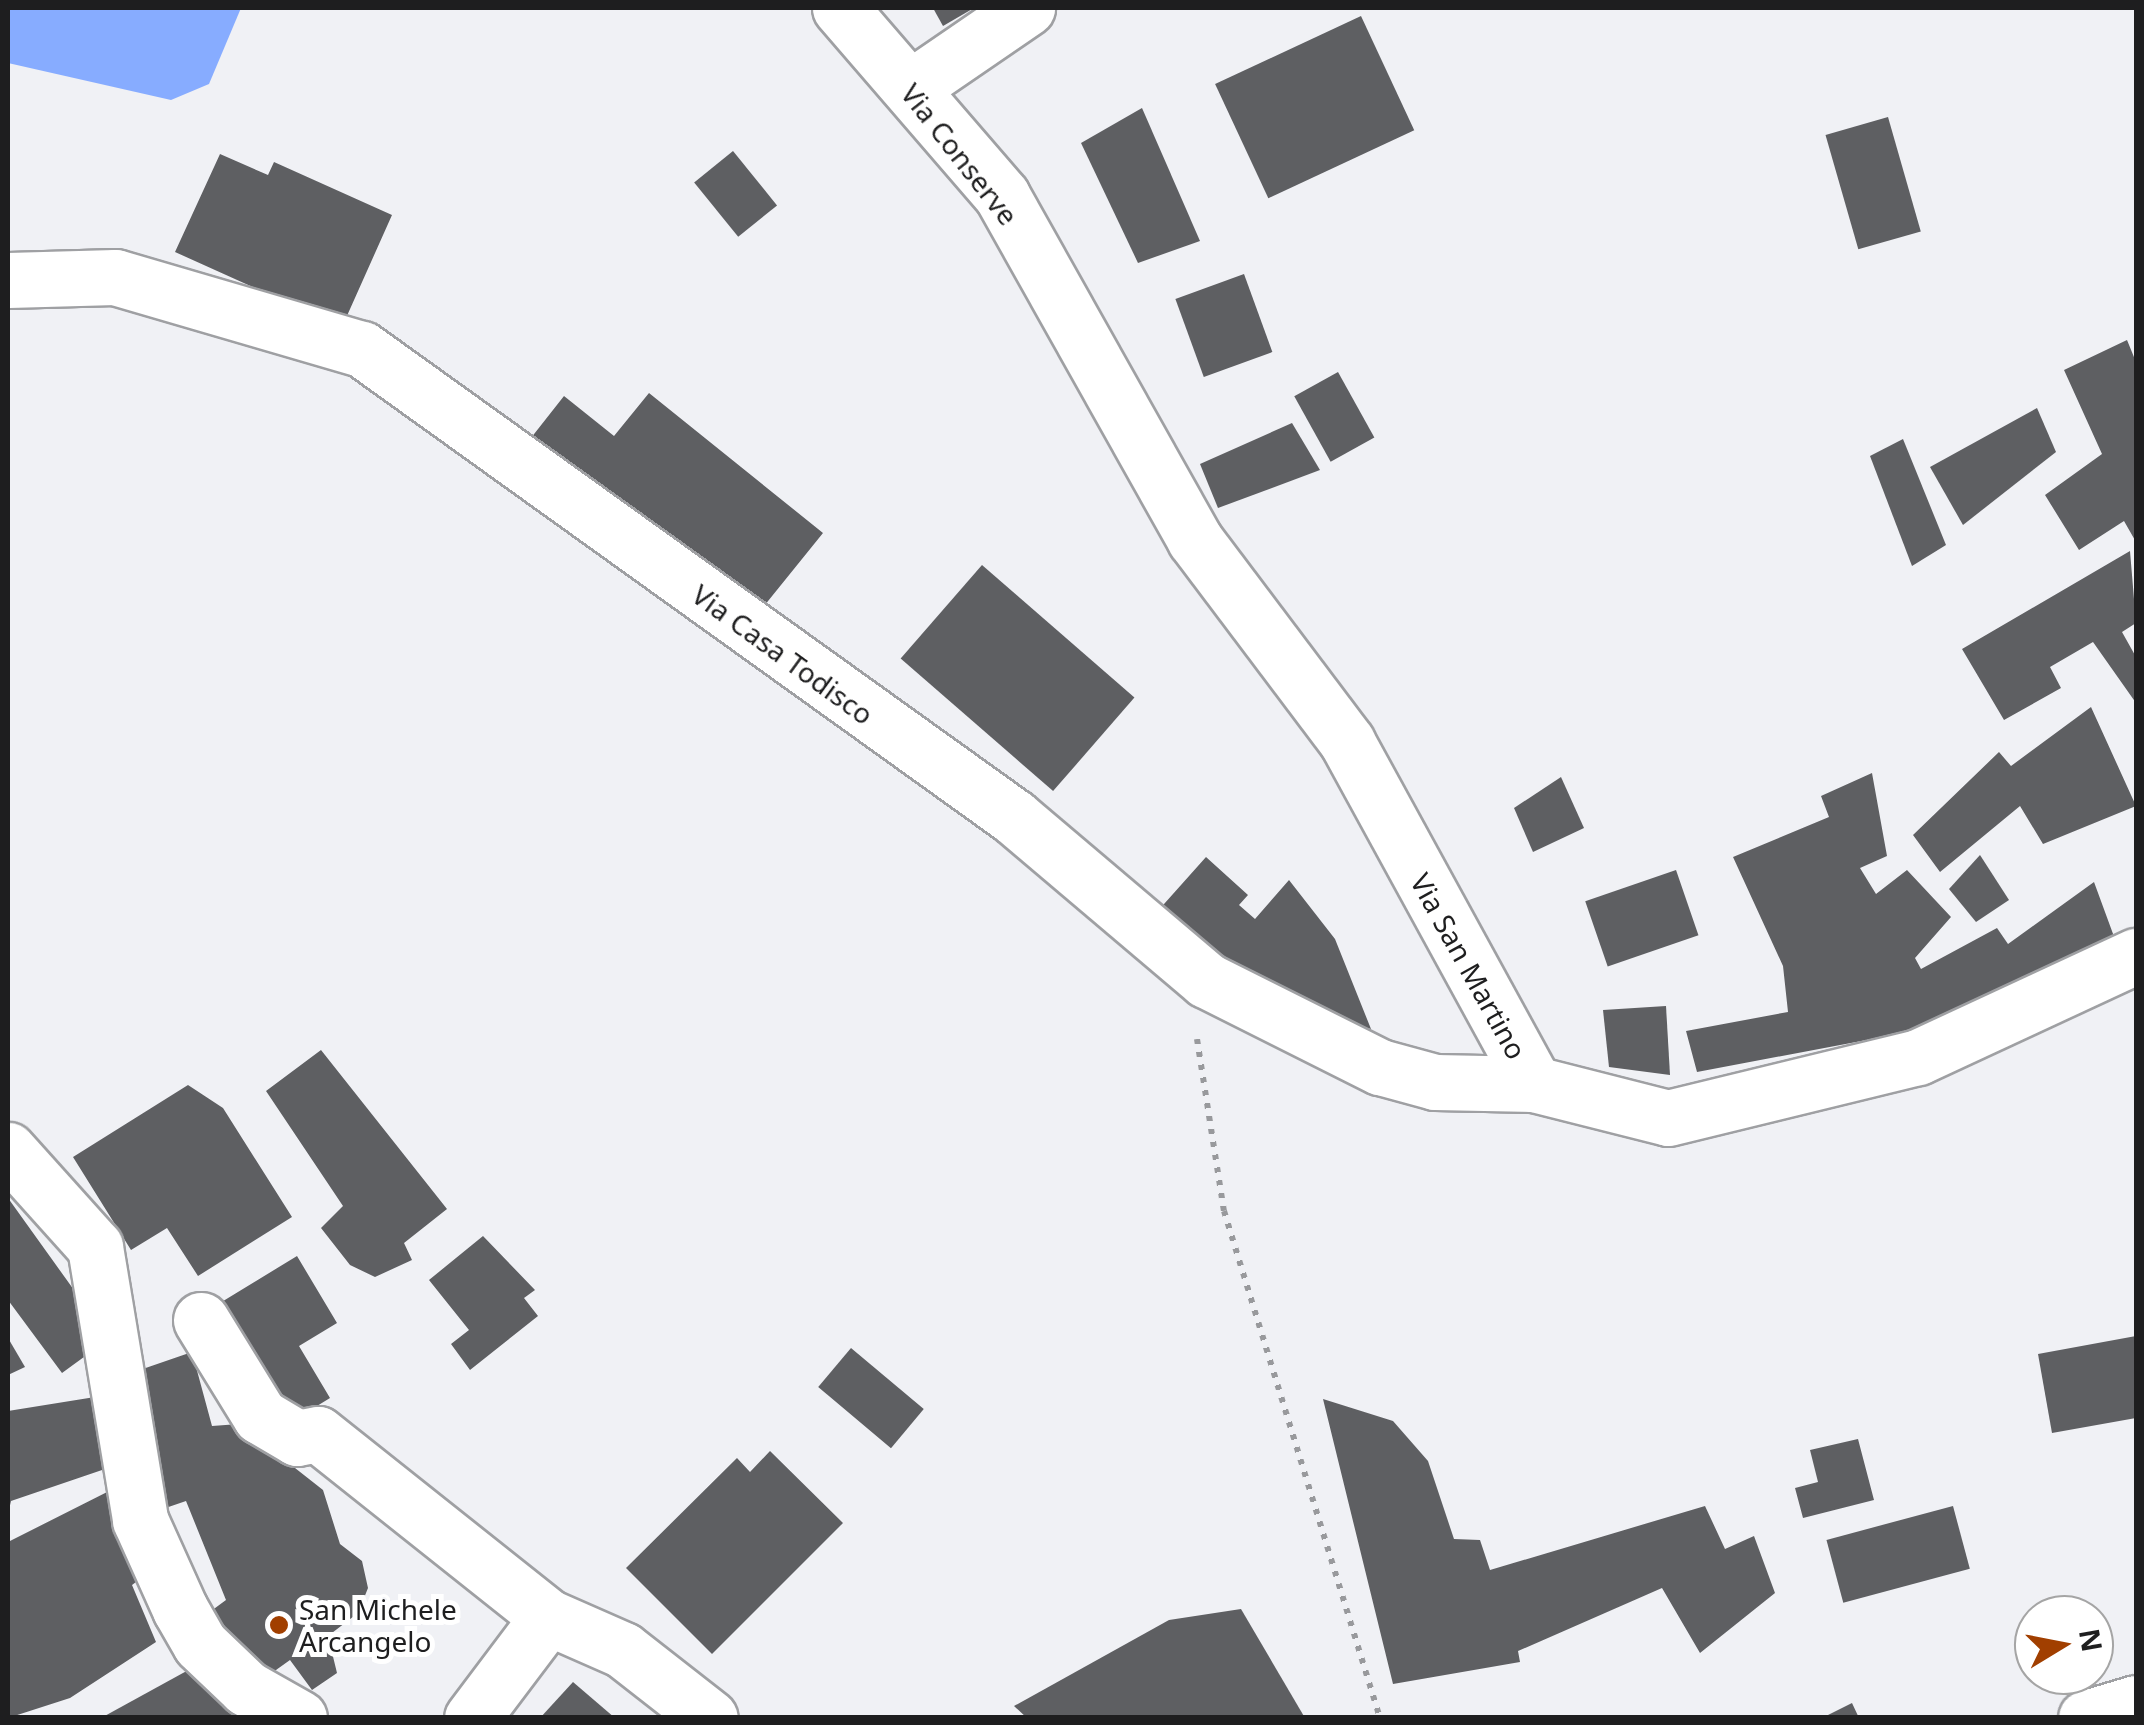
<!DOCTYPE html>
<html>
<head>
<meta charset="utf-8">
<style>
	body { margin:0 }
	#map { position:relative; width:2144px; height:1725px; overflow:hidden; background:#f0f1f5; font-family:"Noto Sans",sans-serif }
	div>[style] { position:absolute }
	.forest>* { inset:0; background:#87acff }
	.building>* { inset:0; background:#5e5f62; transform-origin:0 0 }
	.path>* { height:6px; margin-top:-3px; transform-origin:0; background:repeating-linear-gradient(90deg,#98999c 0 5px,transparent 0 13px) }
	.roads { filter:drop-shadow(2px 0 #9fa0a3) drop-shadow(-2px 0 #9fa0a3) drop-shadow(0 2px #9fa0a3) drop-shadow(0 -2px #9fa0a3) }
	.minor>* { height:55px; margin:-27.5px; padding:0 27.5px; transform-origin:27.5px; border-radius:27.5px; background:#fff }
	.dots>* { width:28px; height:28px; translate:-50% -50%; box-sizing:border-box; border:5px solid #fff; border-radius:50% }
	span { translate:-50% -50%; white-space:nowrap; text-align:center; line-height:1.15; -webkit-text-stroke:10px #fff; paint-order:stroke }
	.street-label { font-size:28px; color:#1e1e1f }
	.poi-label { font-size:28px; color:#1e1e1f }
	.left { translate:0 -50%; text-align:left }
	.frame { position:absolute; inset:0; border:10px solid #1e1e1f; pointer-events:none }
	.north { position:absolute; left:2014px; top:1595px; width:100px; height:100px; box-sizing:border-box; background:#fff; border:2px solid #a5a5a5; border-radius:50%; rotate:80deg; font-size:28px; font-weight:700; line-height:40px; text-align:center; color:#1e1e1f }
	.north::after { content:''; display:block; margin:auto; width:35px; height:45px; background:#a13f00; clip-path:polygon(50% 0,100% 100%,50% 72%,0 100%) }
</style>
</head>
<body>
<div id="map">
	<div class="forest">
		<i style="clip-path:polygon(8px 8px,241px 8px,209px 84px,171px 100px,8px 63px)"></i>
	</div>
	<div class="building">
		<i style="clip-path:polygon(933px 8px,974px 8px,943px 26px)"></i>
		<i style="left:1361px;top:16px;width:126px;height:161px;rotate:65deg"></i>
		<i style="clip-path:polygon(1142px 108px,1200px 241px,1138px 263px,1081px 143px)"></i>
		<i style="left:1888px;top:117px;width:119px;height:65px;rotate:74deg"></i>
		<i style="left:733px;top:151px;width:70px;height:50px;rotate:51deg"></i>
		<i style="clip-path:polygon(220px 154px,268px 175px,274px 162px,392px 215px,342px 327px,175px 252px)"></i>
		<i style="left:1244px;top:274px;width:83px;height:73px;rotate:70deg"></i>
		<i style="clip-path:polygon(2127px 340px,2136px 362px,2136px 542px,2124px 521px,2079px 550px,2045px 495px,2102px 454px,2064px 370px)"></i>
		<i style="left:1338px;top:372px;width:75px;height:50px;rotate:61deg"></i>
		<i style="clip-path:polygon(649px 393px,823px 533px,751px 622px,527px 443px,564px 396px,614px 436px)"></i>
		<i style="clip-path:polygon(2037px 408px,2056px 452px,1963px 525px,1930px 467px)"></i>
		<i style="clip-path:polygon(1292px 423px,1320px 470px,1218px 508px,1200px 464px)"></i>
		<i style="clip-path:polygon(1903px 439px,1946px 545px,1912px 566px,1870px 456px)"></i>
		<i style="clip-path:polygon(2130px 551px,2136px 623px,2122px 632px,2136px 657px,2136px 703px,2093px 642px,2050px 667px,2061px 688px,2004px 720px,1962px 649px)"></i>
		<i style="left:982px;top:565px;width:202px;height:124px;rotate:41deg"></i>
		<i style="clip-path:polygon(2091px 707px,2136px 806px,2043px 844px,2020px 806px,1940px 872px,1913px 835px,1999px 752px,2011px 766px)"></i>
		<i style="clip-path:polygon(1872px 773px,1887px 856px,1860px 868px,1876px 894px,1907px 870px,1951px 917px,1915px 958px,1921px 969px,1997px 928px,2008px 944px,2094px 882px,2116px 942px,1925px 1029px,1697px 1072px,1686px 1031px,1788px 1012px,1783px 966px,1733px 857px,1829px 817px,1821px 796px)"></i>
		<i style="clip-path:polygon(1561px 777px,1584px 828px,1533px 852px,1514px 808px)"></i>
		<i style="clip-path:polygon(1980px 855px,2009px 900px,1976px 922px,1949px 889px)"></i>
		<i style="clip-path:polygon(1206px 857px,1248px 895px,1239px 905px,1255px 919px,1289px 880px,1335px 939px,1371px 1029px,1253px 1000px,1156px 913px)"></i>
		<i style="left:1676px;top:870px;width:69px;height:96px;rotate:71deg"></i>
		<i style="clip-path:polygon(1666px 1006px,1670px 1075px,1609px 1067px,1603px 1010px)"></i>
		<i style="clip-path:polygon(321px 1050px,447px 1209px,404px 1243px,412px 1260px,375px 1277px,350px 1265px,321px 1228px,343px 1206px,266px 1091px)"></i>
		<i style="clip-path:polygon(188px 1085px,223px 1108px,292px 1217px,198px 1276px,167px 1228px,131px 1250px,73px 1157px)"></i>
		<i style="clip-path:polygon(8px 1198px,84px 1304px,77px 1314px,99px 1346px,62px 1373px,8px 1300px)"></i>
		<i style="clip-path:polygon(483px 1236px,535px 1290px,524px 1298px,538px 1316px,470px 1370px,451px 1344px,469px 1330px,429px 1280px)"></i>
		<i style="clip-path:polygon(297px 1256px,337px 1323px,299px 1346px,330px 1398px,286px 1425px,215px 1306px)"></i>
		<i style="clip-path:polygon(2136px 1336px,2136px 1418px,2052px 1433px,2038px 1354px)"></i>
		<i style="clip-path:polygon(8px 1338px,25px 1367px,8px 1375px)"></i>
		<i style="left:851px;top:1348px;width:95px;height:51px;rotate:40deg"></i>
		<i style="clip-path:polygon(192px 1352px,212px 1426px,239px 1424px,323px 1490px,340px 1544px,362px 1561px,368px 1588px,358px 1613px,328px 1636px,337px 1673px,312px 1690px,290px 1660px,255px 1685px,207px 1614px,226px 1600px,186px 1501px,148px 1514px,134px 1372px)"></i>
		<i style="clip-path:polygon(95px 1397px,105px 1469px,11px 1501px,8px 1514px,8px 1411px)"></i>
		<i style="clip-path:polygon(1323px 1399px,1393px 1421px,1428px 1461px,1454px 1539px,1480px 1540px,1490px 1570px,1705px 1506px,1725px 1549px,1754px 1536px,1775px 1593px,1700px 1653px,1662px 1588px,1518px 1651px,1520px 1662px,1393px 1684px)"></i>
		<i style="clip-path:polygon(1858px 1439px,1874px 1500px,1803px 1518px,1795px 1488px,1818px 1482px,1810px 1450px)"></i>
		<i style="clip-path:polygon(770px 1451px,843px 1523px,712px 1654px,626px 1568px,737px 1458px,750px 1472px)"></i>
		<i style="clip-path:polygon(125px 1483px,144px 1576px,132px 1585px,156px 1642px,70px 1698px,8px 1718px,8px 1542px)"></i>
		<i style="left:1953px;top:1506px;width:65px;height:131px;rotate:75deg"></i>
		<i style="clip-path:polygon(1241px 1609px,1305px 1718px,1027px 1718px,1014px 1706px,1169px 1620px)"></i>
		<i style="clip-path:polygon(203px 1662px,274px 1718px,101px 1718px)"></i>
		<i style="clip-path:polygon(573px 1682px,615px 1718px,540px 1718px)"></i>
		<i style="clip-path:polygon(1852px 1703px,1859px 1718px,1822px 1718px)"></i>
	</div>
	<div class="path">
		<i style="left:1197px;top:1039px;width:174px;rotate:81.1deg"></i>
		<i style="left:1224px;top:1211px;width:530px;rotate:72.9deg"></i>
	</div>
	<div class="roads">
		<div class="minor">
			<i style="left:840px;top:8px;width:248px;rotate:49.2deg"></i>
			<i style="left:1002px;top:196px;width:394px;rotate:60.7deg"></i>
			<i style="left:1195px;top:540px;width:253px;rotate:53deg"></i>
			<i style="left:1347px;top:742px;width:390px;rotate:61.3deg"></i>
			<i style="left:910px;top:88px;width:142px;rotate:-34.4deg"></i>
			<i style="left:8px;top:280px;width:107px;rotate:-1.6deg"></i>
			<i style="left:115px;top:277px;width:257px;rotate:16.3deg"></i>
			<i style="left:362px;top:349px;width:803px;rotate:35.67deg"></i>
			<i style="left:1014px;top:817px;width:252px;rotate:40.3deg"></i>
			<i style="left:1206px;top:980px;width:195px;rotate:26.6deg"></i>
			<i style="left:1380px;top:1067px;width:57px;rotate:15.3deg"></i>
			<i style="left:1435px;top:1082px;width:99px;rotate:1.2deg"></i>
			<i style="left:1534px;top:1084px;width:138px;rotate:14.2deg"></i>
			<i style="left:1668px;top:1118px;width:257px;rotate:-13.7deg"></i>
			<i style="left:1918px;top:1057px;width:240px;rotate:-24.9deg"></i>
			<i style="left:8px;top:1150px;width:130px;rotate:48.1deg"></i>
			<i style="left:95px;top:1247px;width:277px;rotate:80.6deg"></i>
			<i style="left:140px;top:1520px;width:98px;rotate:65.8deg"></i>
			<i style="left:180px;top:1609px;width:40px;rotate:60.3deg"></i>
			<i style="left:200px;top:1644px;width:64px;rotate:43.7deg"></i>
			<i style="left:246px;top:1688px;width:61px;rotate:29.5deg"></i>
			<i style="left:201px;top:1320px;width:113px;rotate:58.4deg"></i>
			<i style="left:260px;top:1416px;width:43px;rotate:30.7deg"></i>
			<i style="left:297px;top:1438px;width:21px;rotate:-11deg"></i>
			<i style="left:318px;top:1434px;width:294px;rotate:38.5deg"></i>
			<i style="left:472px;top:1718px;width:126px;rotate:-53deg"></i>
			<i style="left:548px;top:1617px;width:82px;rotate:23.7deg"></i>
			<i style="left:623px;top:1650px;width:110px;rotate:38deg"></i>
			<i style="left:2086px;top:1718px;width:52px;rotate:-16.7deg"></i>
		</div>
	</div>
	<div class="dots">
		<i style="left:279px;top:1625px;background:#a13f00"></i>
	</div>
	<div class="street-label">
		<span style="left:960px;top:154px;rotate:52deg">Via Conserve</span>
		<span style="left:783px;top:654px;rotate:36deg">Via Casa Todisco</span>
		<span style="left:1469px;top:966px;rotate:61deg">Via San Martino</span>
	</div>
	<div class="poi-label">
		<span class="left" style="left:299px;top:1625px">San Michele<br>Arcangelo</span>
	</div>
	<div class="frame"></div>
	<div class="north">N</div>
</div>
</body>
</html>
